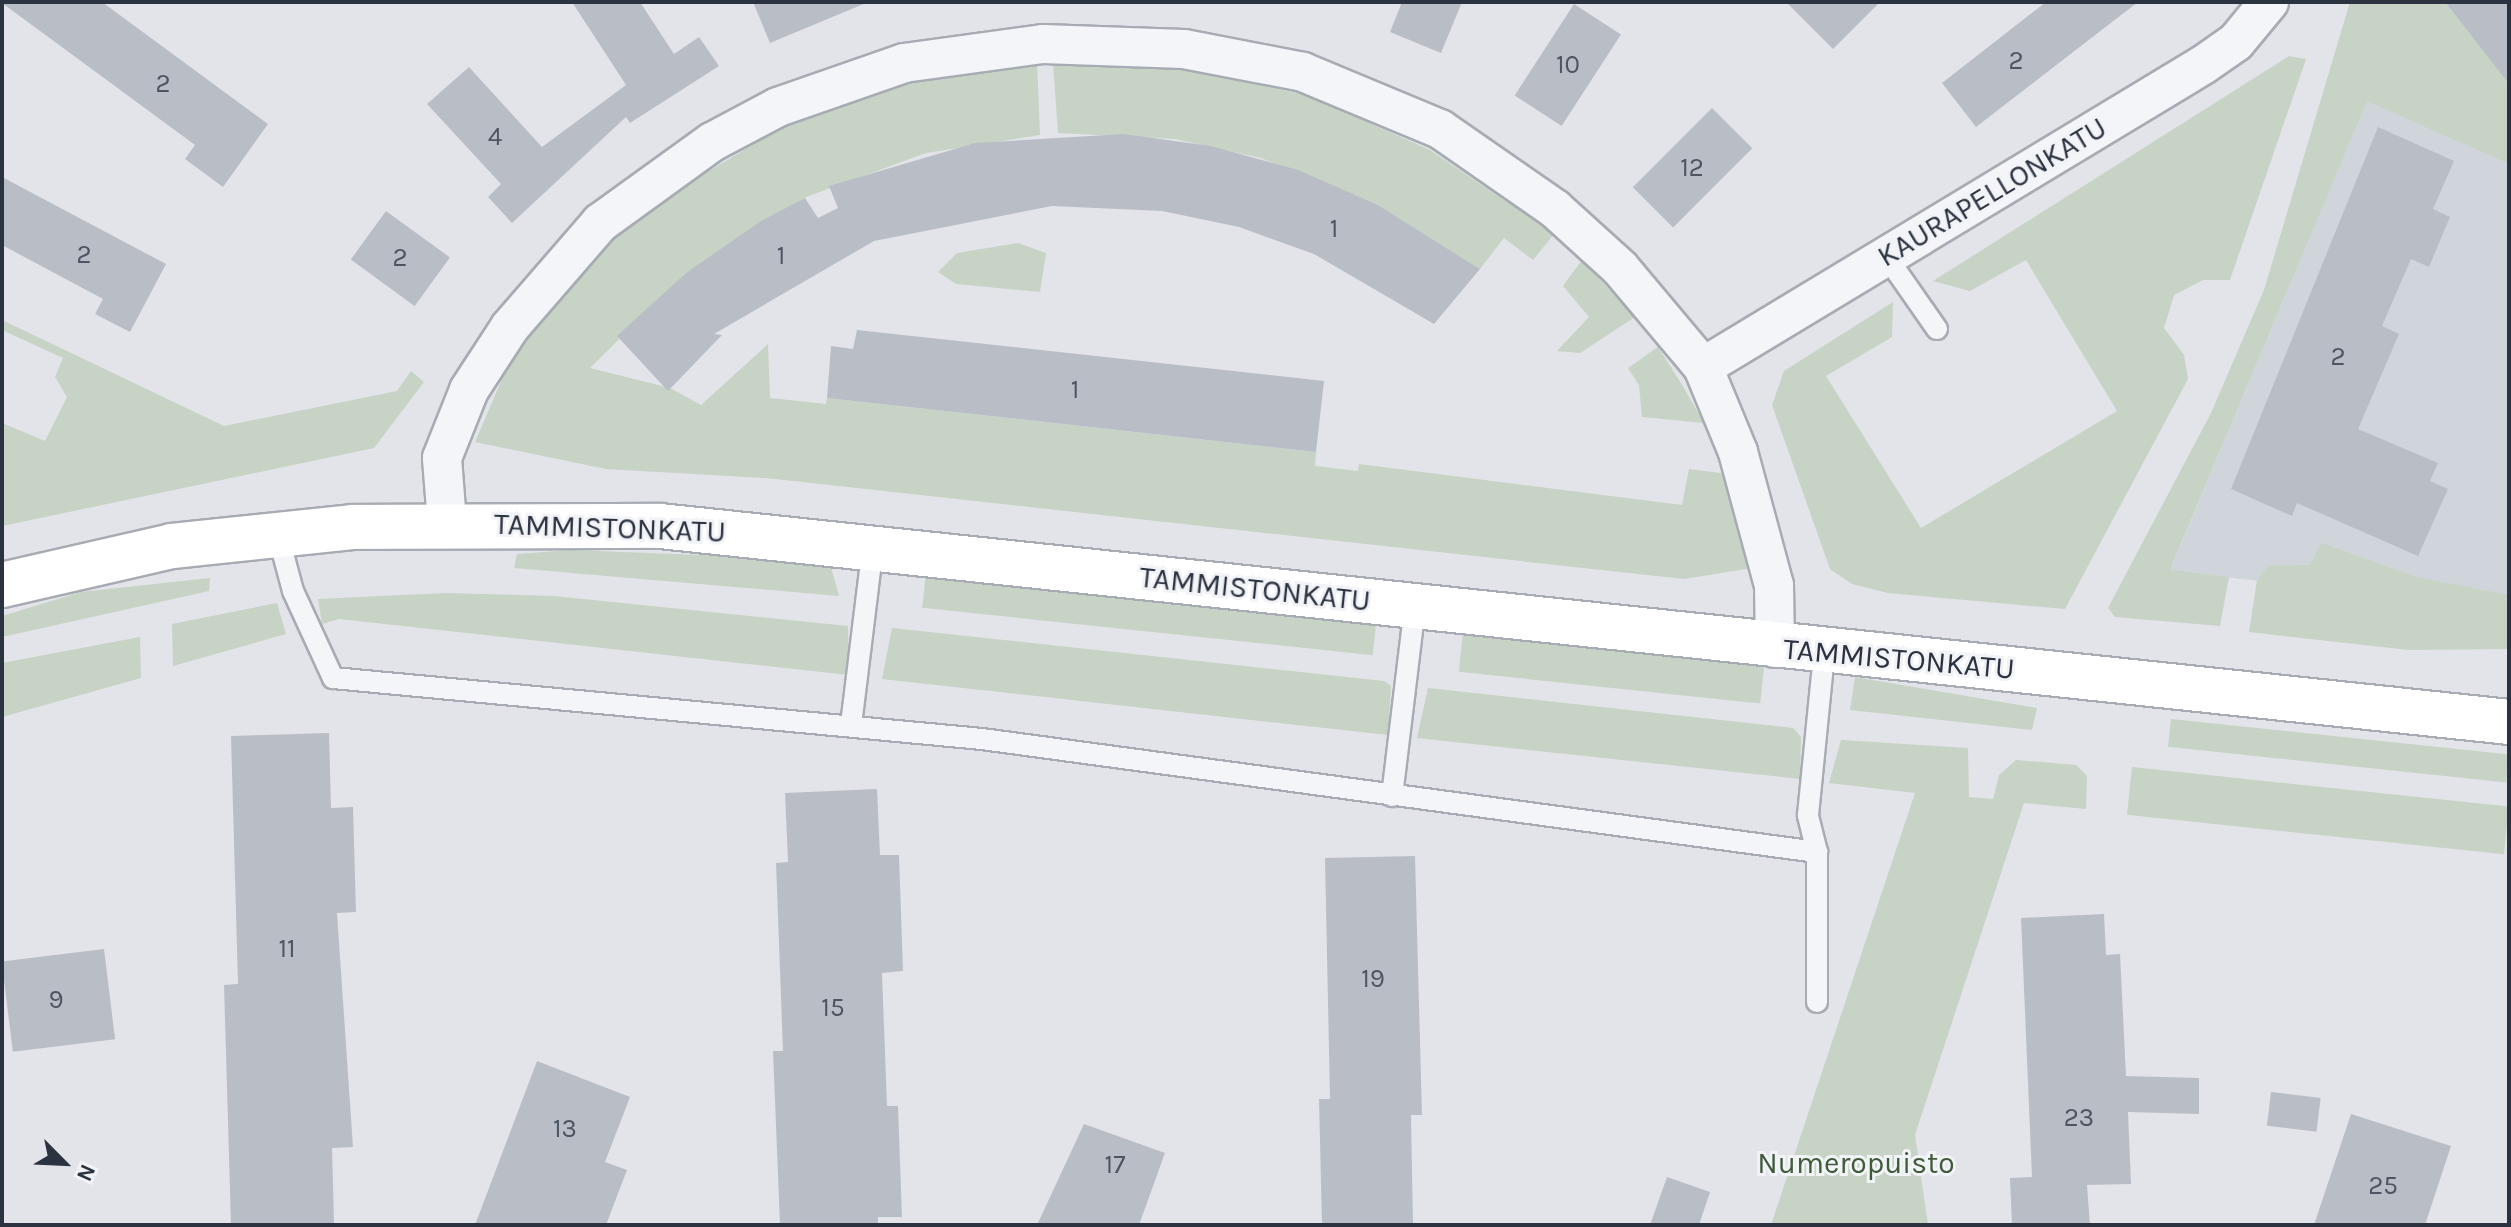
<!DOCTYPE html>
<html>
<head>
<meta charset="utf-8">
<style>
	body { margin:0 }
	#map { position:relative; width:2511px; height:1227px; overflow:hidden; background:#e2e4e9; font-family:Karla,sans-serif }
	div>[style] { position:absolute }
	.built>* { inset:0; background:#d0d4db }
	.green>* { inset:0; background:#c7d3c4; transform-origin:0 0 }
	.building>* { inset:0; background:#b9bec6; transform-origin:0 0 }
	.roads { filter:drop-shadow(2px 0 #a7abb3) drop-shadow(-2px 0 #a7abb3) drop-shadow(0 2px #a7abb3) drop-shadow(0 -2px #a7abb3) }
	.lane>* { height:20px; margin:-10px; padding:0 10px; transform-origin:10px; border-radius:10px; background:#f4f5f8 }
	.street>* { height:38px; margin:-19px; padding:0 19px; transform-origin:19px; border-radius:19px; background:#f4f5f8 }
	.secondary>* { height:44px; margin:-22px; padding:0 22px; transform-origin:22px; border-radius:22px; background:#fff }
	span { translate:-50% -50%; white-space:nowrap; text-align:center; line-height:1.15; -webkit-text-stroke:6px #f1f3f7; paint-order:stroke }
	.number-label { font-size:26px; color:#4e5562 }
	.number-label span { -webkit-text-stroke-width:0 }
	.street-label { font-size:30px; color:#2b3240 }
	.park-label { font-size:30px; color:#3f5b39 }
	.frame { position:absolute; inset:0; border:4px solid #2b3240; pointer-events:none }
	.north { position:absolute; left:24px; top:1123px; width:80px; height:80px; -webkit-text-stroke:6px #f1f3f7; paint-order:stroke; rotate:114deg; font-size:22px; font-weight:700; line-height:32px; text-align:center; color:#2b3240 }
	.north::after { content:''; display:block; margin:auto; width:28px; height:36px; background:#2b3240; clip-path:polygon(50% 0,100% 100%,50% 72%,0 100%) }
</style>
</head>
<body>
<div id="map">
	<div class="built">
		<i style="clip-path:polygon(2367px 100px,2509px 164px,2509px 608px,2170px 571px)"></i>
	</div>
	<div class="green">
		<i style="clip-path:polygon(2350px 2px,2445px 2px,2497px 68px,2509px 59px,2509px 164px,2367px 101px,2170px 570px,2229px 577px,2220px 626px,2115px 617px,2108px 608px,2211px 413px,2264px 290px)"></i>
		<i style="clip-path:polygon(2289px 56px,2306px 59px,2230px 280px,2203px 280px,2174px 295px,2164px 328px,2184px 355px,2188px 379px,2065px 609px,1888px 593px,1852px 584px,1830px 569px,1772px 405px,1784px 371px,1893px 302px,1892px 337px,1826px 376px,1921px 528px,2117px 411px,2026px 260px,1970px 291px,1933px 281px)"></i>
		<i style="clip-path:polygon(1037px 63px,1040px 135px,926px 153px,806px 197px,686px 273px,590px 368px,670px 388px,701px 405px,768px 344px,770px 398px,826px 404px,827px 398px,1316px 452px,1315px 466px,1358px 471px,1359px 464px,1682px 505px,1689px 469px,1728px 474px,1752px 568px,1684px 579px,766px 478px,606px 469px,475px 442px,508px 365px,548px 310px,619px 234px,669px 195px,779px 129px,860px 98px,925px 80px)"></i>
		<i style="clip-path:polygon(1053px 63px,1188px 70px,1306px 95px,1430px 150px,1554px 234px,1533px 260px,1504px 238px,1480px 269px,1378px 205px,1261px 158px,1175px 139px,1058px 133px)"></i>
		<i style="clip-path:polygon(1018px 243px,1046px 253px,1040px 292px,956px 284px,938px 272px,957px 253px)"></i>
		<i style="clip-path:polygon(1582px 260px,1635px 317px,1580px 353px,1557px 351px,1589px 317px,1563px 286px)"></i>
		<i style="clip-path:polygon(2px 320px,224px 426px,397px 391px,411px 371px,424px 382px,374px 448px,2px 526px,2px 423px,45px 441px,67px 397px,55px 377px,63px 358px,2px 330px)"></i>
		<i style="clip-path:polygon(1658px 347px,1681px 383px,1704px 423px,1642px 417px,1639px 385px,1628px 368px)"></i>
		<i style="clip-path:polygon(2321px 543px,2416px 577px,2509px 595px,2509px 649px,2409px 650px,2249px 632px,2257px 580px,2268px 566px,2310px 565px)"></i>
		<i style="clip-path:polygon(572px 550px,829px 560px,839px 596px,514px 568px,517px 554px)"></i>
		<i style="left:926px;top:572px;width:453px;height:36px;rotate:6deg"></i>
		<i style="clip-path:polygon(210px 578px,209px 591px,2px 637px,2px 616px,81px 592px)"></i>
		<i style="clip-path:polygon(446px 593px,554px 596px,848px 626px,849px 675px,339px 619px,322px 624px,318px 599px)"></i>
		<i style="clip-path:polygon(277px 603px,286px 634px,173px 666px,172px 624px)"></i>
		<i style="clip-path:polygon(892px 628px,1384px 681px,1391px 686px,1388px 735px,882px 679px)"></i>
		<i style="left:1463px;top:632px;width:303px;height:40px;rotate:6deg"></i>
		<i style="clip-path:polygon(140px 637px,141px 678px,2px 717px,2px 663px)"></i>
		<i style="clip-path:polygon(1855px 677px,2037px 708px,2032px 730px,1850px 710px)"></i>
		<i style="clip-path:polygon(1428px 688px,1793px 728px,1801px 737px,1800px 779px,1417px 738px)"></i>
		<i style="left:2171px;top:719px;width:340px;height:28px;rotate:6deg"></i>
		<i style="clip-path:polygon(1841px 740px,1968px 748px,1969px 797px,1993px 799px,1999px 775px,2016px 760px,2076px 765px,2087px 776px,2086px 809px,2024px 803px,1915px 1135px,1928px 1225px,1771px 1225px,1915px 793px,1829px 783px)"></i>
		<i style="left:2132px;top:767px;width:379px;height:48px;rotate:6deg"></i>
	</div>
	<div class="building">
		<i style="clip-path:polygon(51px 2px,102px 2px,268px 124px,223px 187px,185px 159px,195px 145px,2px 3px)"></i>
		<i style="clip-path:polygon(572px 2px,640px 2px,674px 54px,699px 37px,719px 66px,630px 123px,626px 117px,512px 223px,488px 197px,501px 184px,427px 104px,469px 67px,542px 147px,626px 85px)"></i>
		<i style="clip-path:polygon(753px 2px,866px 2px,866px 3px,770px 43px)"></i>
		<i style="clip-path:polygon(1402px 2px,1462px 2px,1441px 53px,1390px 32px)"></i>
		<i style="clip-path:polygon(1786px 2px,1880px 2px,1833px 49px)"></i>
		<i style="clip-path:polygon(2046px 2px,2138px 2px,1976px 127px,1942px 83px)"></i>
		<i style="clip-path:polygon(2445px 2px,2509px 2px,2509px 84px)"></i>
		<i style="left:1574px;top:4px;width:56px;height:109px;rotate:33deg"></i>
		<i style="left:1712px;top:108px;width:57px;height:112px;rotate:45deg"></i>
		<i style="clip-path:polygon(2378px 127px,2454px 161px,2433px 209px,2450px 217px,2429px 267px,2411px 259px,2382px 326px,2399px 334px,2358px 429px,2438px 463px,2430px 481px,2448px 489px,2418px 556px,2297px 503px,2292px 516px,2231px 489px)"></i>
		<i style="clip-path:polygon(1123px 134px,1211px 146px,1298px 170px,1378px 205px,1480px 269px,1434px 324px,1314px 254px,1239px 227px,1162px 211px,1052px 206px,874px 241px,714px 334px,722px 335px,668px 391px,617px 336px,686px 273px,761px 221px,805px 198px,818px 218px,838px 208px,829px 186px,975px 143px)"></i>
		<i style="clip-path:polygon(2px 177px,166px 264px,130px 332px,95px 314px,103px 299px,2px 245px)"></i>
		<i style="left:386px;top:211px;width:79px;height:60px;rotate:36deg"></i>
		<i style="clip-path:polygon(857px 330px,1324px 381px,1316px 452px,827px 398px,831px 346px,853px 349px)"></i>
		<i style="clip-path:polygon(329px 733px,331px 808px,353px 807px,356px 912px,337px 913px,353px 1147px,332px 1148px,334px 1224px,231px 1225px,224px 985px,238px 984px,231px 736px)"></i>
		<i style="clip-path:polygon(877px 789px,880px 855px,899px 855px,903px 971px,882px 973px,887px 1106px,898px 1106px,902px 1217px,878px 1217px,878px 1225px,780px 1225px,773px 1051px,783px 1051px,776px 863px,788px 862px,785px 793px)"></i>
		<i style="clip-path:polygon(1415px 856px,1422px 1115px,1411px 1115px,1413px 1225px,1322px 1225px,1319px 1099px,1330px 1099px,1325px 858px)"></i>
		<i style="clip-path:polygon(2104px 914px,2106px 955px,2120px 954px,2126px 1076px,2199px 1078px,2199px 1114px,2128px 1112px,2131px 1184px,2087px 1185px,2090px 1225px,2012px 1225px,2010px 1178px,2032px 1177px,2021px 918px)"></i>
		<i style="left:104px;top:949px;width:91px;height:103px;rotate:83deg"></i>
		<i style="clip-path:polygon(537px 1061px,630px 1097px,605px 1162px,627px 1170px,606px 1225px,475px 1225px)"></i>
		<i style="left:2271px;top:1092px;width:50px;height:34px;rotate:7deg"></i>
		<i style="clip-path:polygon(2351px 1114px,2451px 1146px,2425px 1225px,2314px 1225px)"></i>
		<i style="clip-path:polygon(1084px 1124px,1165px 1153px,1139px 1225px,1037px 1225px)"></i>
		<i style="clip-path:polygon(1667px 1177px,1710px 1192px,1699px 1225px,1650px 1225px)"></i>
	</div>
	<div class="roads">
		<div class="lane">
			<i style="left:1886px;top:256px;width:89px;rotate:55.1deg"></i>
			<i style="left:278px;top:535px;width:58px;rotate:75deg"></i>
			<i style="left:293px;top:591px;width:96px;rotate:65.3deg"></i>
			<i style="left:333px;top:678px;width:652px;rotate:5.37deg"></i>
			<i style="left:982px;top:739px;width:843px;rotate:7.71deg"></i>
			<i style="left:851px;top:725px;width:180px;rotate:-83deg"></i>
			<i style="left:1392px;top:796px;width:190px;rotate:-83.1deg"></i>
			<i style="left:1817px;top:1002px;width:150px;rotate:-90deg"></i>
			<i style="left:1817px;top:852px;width:38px;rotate:-104deg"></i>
			<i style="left:1808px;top:815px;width:162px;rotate:-84.3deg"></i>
		</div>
		<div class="street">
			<i style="left:1703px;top:367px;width:584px;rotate:-31.13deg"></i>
			<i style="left:2203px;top:65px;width:40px;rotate:-34.9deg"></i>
			<i style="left:2236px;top:42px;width:52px;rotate:-50.5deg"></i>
			<i style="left:447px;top:522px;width:64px;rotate:-94.5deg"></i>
			<i style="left:442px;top:458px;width:73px;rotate:-68.3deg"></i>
			<i style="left:469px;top:390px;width:75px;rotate:-56.9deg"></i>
			<i style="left:510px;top:327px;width:138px;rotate:-49.1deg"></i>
			<i style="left:600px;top:223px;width:138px;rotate:-35.9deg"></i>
			<i style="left:712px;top:142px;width:75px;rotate:-27.9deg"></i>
			<i style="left:778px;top:107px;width:133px;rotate:-19.2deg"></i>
			<i style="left:904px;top:63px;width:140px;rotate:-7.8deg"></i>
			<i style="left:1043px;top:44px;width:141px;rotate:2deg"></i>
			<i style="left:1184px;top:49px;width:121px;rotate:10.9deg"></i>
			<i style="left:1303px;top:72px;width:148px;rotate:22.6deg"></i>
			<i style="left:1440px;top:129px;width:140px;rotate:34.8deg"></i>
			<i style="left:1555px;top:209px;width:88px;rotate:42.2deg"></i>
			<i style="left:1620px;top:268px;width:129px;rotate:50deg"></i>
			<i style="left:1703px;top:367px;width:92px;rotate:67.6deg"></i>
			<i style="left:1738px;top:452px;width:138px;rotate:74.9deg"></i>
			<i style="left:1774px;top:585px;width:63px;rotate:89.1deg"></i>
		</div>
		<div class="secondary">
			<i style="left:2px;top:585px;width:174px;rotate:-12.9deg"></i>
			<i style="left:172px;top:546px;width:181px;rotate:-6deg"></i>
			<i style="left:352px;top:527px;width:308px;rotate:-0.2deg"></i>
			<i style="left:660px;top:526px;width:1859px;rotate:6.05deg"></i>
		</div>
	</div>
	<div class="number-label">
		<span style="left:2016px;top:61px">2</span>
		<span style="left:1568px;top:65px">10</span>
		<span style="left:163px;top:84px">2</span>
		<span style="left:495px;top:137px">4</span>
		<span style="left:1692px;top:168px">12</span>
		<span style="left:1334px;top:229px">1</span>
		<span style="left:84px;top:255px">2</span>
		<span style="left:781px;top:256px">1</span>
		<span style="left:400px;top:258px">2</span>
		<span style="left:2338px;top:357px">2</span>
		<span style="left:1075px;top:390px">1</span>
		<span style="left:287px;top:949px">11</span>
		<span style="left:1373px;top:979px">19</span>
		<span style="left:56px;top:1000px">9</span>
		<span style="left:833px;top:1008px">15</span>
		<span style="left:2079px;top:1118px">23</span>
		<span style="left:565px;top:1129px">13</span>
		<span style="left:1115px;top:1165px">17</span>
		<span style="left:2383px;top:1186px">25</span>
	</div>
	<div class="street-label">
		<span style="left:1992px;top:192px;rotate:-31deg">KAURAPELLONKATU</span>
		<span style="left:610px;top:528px;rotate:2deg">TAMMISTONKATU</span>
		<span style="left:1255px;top:589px;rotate:6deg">TAMMISTONKATU</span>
		<span style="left:1899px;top:659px;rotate:5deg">TAMMISTONKATU</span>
	</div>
	<div class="park-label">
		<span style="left:1856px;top:1163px">Numeropuisto</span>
	</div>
	<div class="frame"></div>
	<div class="north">N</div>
</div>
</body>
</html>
